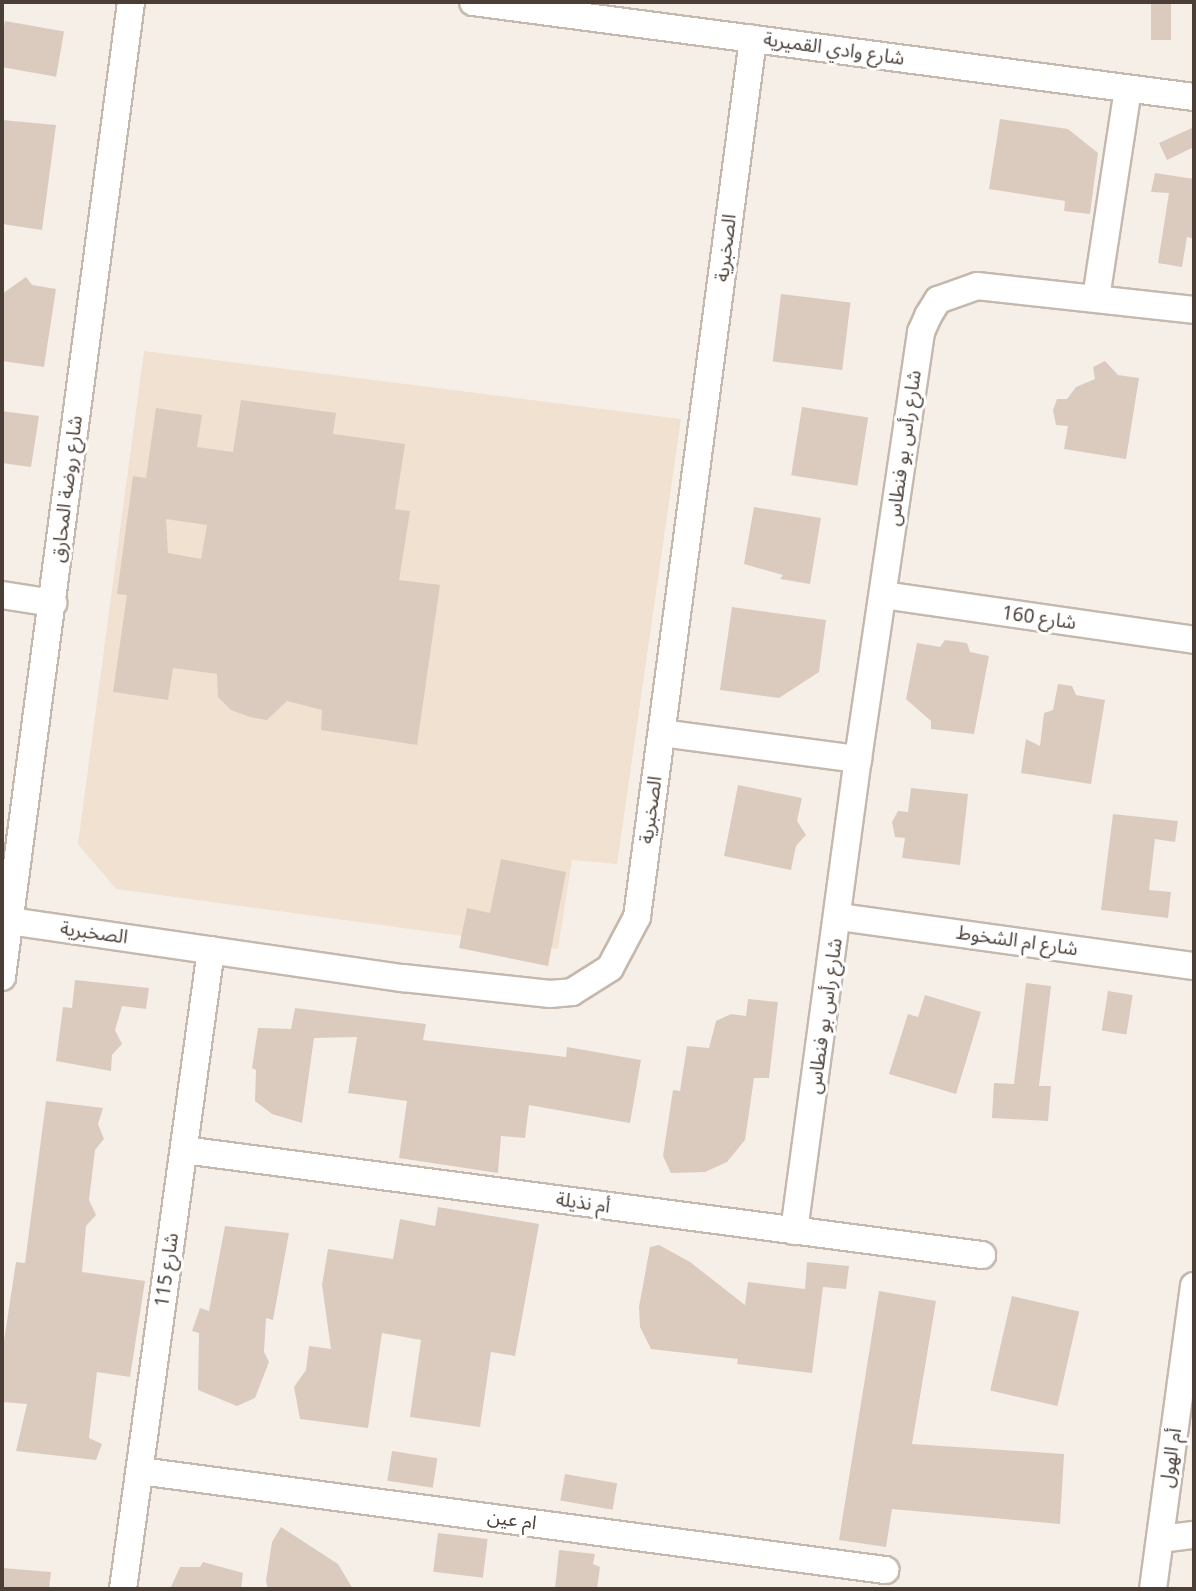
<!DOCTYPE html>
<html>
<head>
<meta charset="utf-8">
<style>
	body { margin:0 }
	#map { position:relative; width:1196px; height:1591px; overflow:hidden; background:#f6efe8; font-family:"Noto Sans","Noto Sans Arabic",sans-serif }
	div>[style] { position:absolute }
	.education>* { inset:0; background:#f0e1d1 }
	.building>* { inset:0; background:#dbcbbf; transform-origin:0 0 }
	.roads { filter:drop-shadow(2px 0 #c5b8ac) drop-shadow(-2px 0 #c5b8ac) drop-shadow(0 2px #c5b8ac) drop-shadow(0 -2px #c5b8ac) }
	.minor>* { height:26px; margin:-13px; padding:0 13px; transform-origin:13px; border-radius:13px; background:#fff }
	span { translate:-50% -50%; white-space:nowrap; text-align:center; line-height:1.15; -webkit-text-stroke:6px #fff; paint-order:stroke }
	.street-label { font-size:19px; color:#4a3e36 }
	.frame { position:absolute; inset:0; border:4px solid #4a3e36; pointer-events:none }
</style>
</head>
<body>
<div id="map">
	<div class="education">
		<i style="clip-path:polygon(144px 351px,681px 419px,617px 864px,572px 860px,558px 949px,116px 889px,78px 844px)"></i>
	</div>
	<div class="building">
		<i style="left:1151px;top:2px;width:20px;height:38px"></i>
		<i style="left:5px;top:21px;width:60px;height:46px;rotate:10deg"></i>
		<i style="clip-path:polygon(1000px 119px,1068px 129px,1098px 153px,1090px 214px,1064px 211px,1065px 201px,989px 189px)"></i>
		<i style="clip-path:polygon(2px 120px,56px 125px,42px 230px,2px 224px)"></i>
		<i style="clip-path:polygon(1194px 127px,1194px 147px,1167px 160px,1159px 143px)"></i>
		<i style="clip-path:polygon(1155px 173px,1194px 179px,1194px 239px,1187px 237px,1182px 267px,1158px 263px,1169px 193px,1151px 192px)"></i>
		<i style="clip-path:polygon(26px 277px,32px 285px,56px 289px,44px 367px,2px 361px,2px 294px)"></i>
		<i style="left:781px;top:294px;width:70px;height:68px;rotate:7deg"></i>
		<i style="clip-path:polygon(1105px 361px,1118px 375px,1139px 378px,1126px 459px,1064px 449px,1068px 426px,1056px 425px,1053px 410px,1057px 399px,1067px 399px,1076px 387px,1095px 379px,1093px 367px)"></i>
		<i style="clip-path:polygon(evenodd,241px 400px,336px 413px,333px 434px,405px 444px,395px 509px,410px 511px,399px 580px,440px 585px,417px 745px,321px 730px,322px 710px,287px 701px,267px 720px,250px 717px,231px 710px,218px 697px,217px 674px,173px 668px,168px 700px,113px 692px,127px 595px,117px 594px,133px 476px,146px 478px,156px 408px,202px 415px,197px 447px,233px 452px,241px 400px,166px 519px,207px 525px,201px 559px,168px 553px,166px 519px)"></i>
		<i style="left:802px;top:407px;width:67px;height:69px;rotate:9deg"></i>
		<i style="clip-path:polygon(2px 411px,39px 416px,31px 467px,2px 463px)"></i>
		<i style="clip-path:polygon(754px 507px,821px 518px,810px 584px,780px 579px,783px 575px,744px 564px)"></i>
		<i style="clip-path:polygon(732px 607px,826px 620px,819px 672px,779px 698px,720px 690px)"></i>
		<i style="clip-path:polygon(945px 640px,967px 643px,970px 652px,989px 656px,974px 734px,931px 729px,931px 721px,906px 699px,917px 643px,940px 647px)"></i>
		<i style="clip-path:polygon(1058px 684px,1072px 686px,1076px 695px,1105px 700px,1091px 784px,1021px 773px,1026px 739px,1040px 746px,1044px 713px,1053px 710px)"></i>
		<i style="clip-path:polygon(738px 785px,802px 798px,797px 821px,806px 835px,796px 846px,791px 870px,724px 856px)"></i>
		<i style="clip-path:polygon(911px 788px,968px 794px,960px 865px,902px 858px,905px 838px,895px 837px,892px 822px,898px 811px,908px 812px)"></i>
		<i style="clip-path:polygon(1113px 814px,1178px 821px,1175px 842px,1155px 839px,1149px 890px,1171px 892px,1168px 918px,1101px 910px)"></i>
		<i style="clip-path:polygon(501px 859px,566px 872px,548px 966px,459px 948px,467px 908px,490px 913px)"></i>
		<i style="clip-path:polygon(75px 980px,149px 988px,146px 1009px,122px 1006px,115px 1030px,122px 1044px,112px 1055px,111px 1071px,56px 1061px,63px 1007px,72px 1008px)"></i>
		<i style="clip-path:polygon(1026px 983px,1051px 986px,1039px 1086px,1051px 1086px,1048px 1121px,992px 1118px,994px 1083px,1014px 1084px)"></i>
		<i style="left:1108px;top:991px;width:25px;height:40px;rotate:9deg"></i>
		<i style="clip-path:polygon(925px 995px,981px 1012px,956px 1094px,889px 1074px,908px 1014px,918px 1017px)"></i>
		<i style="clip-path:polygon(748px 999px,778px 1002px,769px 1078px,754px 1078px,745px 1140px,727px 1162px,705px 1172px,671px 1173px,663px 1156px,673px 1090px,680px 1091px,687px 1046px,709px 1048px,716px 1021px,731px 1014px,746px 1016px)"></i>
		<i style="clip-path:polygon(295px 1008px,426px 1024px,423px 1040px,566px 1057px,567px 1047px,641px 1060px,630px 1123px,529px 1105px,525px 1138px,501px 1136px,498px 1173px,399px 1158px,407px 1101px,348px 1093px,357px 1037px,314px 1038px,302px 1123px,272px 1114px,255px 1101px,256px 1070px,252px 1068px,258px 1028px,291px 1029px)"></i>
		<i style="clip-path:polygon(46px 1101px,103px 1108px,98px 1124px,104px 1139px,95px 1150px,89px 1200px,96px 1215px,86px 1226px,82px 1272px,145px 1281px,130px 1377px,97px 1372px,89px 1438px,102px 1444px,96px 1460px,16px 1451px,27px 1404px,2px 1402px,2px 1354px,16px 1262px,25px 1263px)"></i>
		<i style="clip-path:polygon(438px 1207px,539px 1224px,515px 1356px,491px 1352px,480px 1427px,410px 1417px,421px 1340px,382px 1333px,368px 1428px,300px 1419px,294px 1387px,306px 1370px,309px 1346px,331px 1349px,322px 1285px,328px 1249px,393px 1259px,400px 1219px,435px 1226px)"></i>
		<i style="clip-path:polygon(225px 1226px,289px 1233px,273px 1320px,266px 1318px,264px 1352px,269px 1362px,255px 1398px,237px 1406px,198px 1390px,199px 1333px,192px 1331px,200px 1308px,209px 1311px)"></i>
		<i style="clip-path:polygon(659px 1245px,690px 1262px,745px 1305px,748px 1282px,805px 1289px,807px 1262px,849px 1266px,846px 1289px,823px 1287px,812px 1373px,737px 1364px,738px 1359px,651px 1349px,640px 1327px,639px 1307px,650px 1247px)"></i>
		<i style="clip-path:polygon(879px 1291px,936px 1301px,912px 1444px,1064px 1454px,1060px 1524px,892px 1509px,886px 1547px,839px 1540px)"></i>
		<i style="left:1012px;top:1296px;width:69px;height:97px;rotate:13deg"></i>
		<i style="left:392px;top:1451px;width:46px;height:30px;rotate:9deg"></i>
		<i style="left:565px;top:1474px;width:53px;height:27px;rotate:10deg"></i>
		<i style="clip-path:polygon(281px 1527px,338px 1564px,353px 1589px,268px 1589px,266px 1581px,272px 1542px)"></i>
		<i style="left:438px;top:1533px;width:50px;height:39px;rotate:7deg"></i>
		<i style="clip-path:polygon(559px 1550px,595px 1554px,593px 1564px,600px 1567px,597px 1589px,555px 1589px)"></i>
		<i style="clip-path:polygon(203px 1562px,243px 1573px,241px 1589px,170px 1589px,180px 1567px,200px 1567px)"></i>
		<i style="clip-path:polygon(2px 1568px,51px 1572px,49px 1589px,2px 1589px)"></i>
	</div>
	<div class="roads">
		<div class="minor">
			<i style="left:473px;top:2px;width:727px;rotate:7.51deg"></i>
			<i style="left:1096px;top:298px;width:211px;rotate:-81.3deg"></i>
			<i style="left:2px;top:595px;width:52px;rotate:8.9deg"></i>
			<i style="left:883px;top:595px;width:314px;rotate:8.2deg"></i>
			<i style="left:662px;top:733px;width:198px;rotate:7.6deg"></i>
			<i style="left:839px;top:917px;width:358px;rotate:7.9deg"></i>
			<i style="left:10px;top:921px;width:397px;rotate:8.3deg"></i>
			<i style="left:403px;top:978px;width:148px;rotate:6.2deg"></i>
			<i style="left:550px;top:994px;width:22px;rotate:-5deg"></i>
			<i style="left:572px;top:992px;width:45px;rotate:-32.3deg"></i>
			<i style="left:610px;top:968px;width:58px;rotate:-62.1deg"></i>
			<i style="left:637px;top:917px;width:886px;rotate:-82.47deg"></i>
			<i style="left:2px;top:977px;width:983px;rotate:-82.46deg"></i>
			<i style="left:184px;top:1150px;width:805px;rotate:7.5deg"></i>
			<i style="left:794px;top:1231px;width:476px;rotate:-82.3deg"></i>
			<i style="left:858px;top:759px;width:432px;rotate:-81.6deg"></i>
			<i style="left:921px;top:332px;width:17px;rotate:-66deg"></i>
			<i style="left:928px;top:316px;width:19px;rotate:-58deg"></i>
			<i style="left:938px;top:300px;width:41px;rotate:-19.7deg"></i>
			<i style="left:977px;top:286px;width:218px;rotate:6.3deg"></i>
			<i style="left:140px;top:1471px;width:752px;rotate:7.57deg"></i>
			<i style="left:1160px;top:1539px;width:34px;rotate:-7deg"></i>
			<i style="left:123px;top:1589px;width:645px;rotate:-82.16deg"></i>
			<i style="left:1153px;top:1589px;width:306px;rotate:-82.3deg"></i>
		</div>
	</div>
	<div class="street-label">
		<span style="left:834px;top:49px;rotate:8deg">شارع وادي القميرية</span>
		<span style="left:726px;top:248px;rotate:-83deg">الصخبرية</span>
		<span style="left:904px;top:448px;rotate:-82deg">شارع رأس بو فنطاس</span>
		<span style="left:67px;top:489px;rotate:-83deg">شارع روضة المحارق</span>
		<span style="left:1039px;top:618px;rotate:8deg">شارع 160</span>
		<span style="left:651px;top:810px;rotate:-82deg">الصخبرية</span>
		<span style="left:94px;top:933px;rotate:8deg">الصخبرية</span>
		<span style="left:1017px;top:941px;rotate:8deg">شارع ام الشخوط</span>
		<span style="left:825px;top:1016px;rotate:-82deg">شارع رأس بو فنطاس</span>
		<span style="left:583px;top:1203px;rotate:8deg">أم نذيلة</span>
		<span style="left:167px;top:1270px;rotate:-82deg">شارع 115</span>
		<span style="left:1171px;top:1458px;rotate:-82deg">أم الهول</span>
		<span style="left:512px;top:1520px;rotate:8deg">ام عين</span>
	</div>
	<div class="frame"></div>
</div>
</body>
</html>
